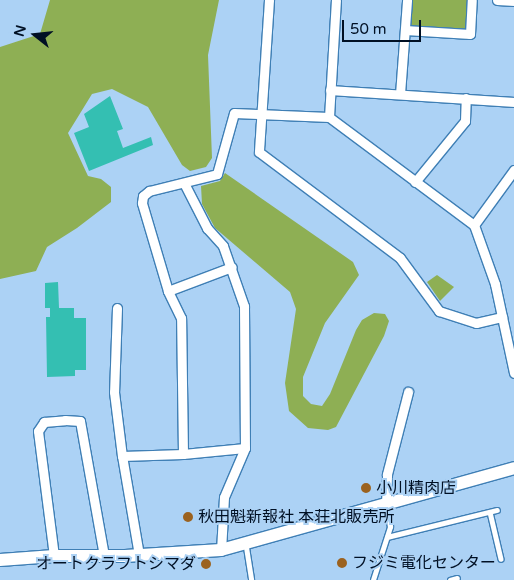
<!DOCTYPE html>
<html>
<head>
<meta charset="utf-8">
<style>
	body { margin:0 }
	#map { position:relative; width:514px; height:580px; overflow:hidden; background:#acd2f5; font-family:"Varela Round","Noto Sans JP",sans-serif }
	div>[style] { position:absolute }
	.green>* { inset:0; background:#8eaf54; transform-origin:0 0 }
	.building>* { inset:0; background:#34bfb2 }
	.roads { filter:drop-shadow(1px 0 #3f7fb5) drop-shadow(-1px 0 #3f7fb5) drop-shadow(0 1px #3f7fb5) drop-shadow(0 -1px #3f7fb5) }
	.lane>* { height:4.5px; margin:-2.25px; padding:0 2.25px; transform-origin:2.25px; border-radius:2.25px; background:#fff }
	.street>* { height:9px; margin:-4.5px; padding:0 4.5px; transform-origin:4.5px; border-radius:4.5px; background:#fff }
	.secondary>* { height:12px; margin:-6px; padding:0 6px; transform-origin:6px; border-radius:6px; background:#fff }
	.dots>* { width:14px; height:14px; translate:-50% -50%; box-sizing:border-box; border:2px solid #acd2f5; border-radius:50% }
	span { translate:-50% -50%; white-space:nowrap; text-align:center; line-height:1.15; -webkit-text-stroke:4px #acd2f5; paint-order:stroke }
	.poi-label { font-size:16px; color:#001024 }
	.left { translate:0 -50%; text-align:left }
	.right { translate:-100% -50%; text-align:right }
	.north { position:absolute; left:10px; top:10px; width:50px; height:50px; -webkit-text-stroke:4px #acd2f5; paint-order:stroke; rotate:286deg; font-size:14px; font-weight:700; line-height:20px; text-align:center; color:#001024 }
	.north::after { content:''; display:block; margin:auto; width:18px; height:22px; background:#001024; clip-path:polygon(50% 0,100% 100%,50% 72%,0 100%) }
	.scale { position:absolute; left:342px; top:20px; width:79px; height:22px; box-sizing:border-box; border:2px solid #001024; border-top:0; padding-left:6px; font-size:15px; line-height:18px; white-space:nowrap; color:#001024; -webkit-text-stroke:4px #acd2f5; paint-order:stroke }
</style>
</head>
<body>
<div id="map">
	<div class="green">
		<i style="clip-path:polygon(50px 0,219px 0,208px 55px,212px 158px,206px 167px,190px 171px,182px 165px,148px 107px,112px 89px,92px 94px,68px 133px,88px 176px,101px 179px,111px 187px,111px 202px,77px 228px,47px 247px,36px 271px,0 279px,0 47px,40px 34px)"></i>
		<i style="left:407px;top:0;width:65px;height:30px"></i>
		<i style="clip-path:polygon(225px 173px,353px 262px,359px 275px,325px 323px,303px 377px,303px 396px,311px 404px,322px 406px,330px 394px,356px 330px,362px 320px,374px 313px,385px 314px,389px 321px,384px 336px,336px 427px,328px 430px,308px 428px,289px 411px,285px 383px,296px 309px,290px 292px,215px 228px,202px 204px,201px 186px,220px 181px)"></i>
		<i style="clip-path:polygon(437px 275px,454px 287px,440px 301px,427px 282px)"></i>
	</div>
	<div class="building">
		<i style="clip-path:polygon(110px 96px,123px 129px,117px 131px,123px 148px,151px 137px,153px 145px,89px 171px,74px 133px,89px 127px,84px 114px)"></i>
		<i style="clip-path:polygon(58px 282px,59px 308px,74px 308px,74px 318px,86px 318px,86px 370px,75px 370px,75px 376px,47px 377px,46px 317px,50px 317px,50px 308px,45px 308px,45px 283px)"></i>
	</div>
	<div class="roads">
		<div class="lane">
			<i style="left:490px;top:512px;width:48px;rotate:76.8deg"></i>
			<i style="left:387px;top:537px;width:113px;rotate:-13.8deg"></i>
			<i style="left:246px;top:544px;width:36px;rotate:81deg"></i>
			<i style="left:373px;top:580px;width:56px;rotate:-72.2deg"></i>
			<i style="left:390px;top:527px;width:22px;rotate:-100deg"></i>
			<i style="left:450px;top:580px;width:7px;rotate:-16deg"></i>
		</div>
		<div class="street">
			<i style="left:269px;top:0;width:152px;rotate:93.8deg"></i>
			<i style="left:259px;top:152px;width:176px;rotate:36.9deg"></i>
			<i style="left:400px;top:258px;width:66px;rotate:53.7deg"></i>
			<i style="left:439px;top:311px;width:39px;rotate:18deg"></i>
			<i style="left:476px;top:323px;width:27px;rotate:-13deg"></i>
			<i style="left:497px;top:0;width:17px;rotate:3deg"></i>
			<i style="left:405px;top:30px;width:65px;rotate:3.5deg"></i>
			<i style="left:470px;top:34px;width:34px;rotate:-87deg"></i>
			<i style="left:330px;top:90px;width:184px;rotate:3.7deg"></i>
			<i style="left:400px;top:94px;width:94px;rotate:-85.7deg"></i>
			<i style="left:329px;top:117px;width:117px;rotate:-86.6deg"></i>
			<i style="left:415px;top:182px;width:79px;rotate:-50.7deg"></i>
			<i style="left:465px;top:121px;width:23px;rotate:-88deg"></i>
			<i style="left:184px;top:183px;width:51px;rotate:62.9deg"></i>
			<i style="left:207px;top:228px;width:24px;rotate:48deg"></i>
			<i style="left:223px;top:246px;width:64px;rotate:70.7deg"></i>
			<i style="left:244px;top:306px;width:142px;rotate:89.6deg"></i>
			<i style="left:245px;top:448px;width:53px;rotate:113.2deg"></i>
			<i style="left:224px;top:497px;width:53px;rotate:93.2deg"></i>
			<i style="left:474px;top:225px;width:68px;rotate:-54deg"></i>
			<i style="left:168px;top:291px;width:68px;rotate:-20.6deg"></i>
			<i style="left:117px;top:308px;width:84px;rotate:92deg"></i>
			<i style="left:114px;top:392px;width:64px;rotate:82.9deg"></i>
			<i style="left:183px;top:454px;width:62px;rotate:-5.5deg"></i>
			<i style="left:386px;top:505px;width:31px;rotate:-88deg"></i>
			<i style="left:387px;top:474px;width:85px;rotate:-75.6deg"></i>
			<i style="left:139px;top:555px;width:100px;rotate:-99.7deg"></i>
			<i style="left:122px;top:456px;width:61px;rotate:-1.9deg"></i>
			<i style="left:183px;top:454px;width:136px;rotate:-90.8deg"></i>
			<i style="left:181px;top:318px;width:30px;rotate:-116deg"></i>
			<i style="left:168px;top:291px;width:92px;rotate:-106.5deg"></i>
			<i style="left:142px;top:203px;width:7px;rotate:-82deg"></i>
			<i style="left:143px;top:196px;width:8px;rotate:-40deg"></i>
			<i style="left:149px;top:191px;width:70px;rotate:-14deg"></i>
			<i style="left:217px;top:174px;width:63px;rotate:-74.4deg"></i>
			<i style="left:234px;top:113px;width:95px;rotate:2.4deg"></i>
			<i style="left:329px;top:117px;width:181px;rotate:36.7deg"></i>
			<i style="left:474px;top:225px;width:63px;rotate:70.4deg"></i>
			<i style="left:495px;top:284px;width:91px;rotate:77.9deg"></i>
			<i style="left:54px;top:556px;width:126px;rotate:-97.3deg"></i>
			<i style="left:38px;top:431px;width:11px;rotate:-56deg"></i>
			<i style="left:44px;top:422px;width:21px;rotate:-5deg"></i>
			<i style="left:65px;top:420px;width:15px;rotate:4deg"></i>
			<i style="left:80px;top:421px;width:137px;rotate:79.9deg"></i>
		</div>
		<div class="secondary">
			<i style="left:0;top:560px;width:54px;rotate:-4.2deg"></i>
			<i style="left:54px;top:556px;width:71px"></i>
			<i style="left:125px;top:556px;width:96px;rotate:-3.6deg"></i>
			<i style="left:221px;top:550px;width:304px;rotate:-15.6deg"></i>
		</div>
	</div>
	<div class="dots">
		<i style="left:366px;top:488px;background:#9b621f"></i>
		<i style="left:188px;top:517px;background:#9b621f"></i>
		<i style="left:342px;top:563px;background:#9b621f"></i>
		<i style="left:206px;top:564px;background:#9b621f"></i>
	</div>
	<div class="poi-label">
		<span class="left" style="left:376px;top:488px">小川精肉店</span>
		<span class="left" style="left:198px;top:517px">秋田魁新報社 本荘北販売所</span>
		<span class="left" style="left:352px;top:563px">フジミ電化センター</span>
		<span class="right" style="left:196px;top:564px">オートクラフトシマダ</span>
	</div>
	<div class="north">N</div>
	<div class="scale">50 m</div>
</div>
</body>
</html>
